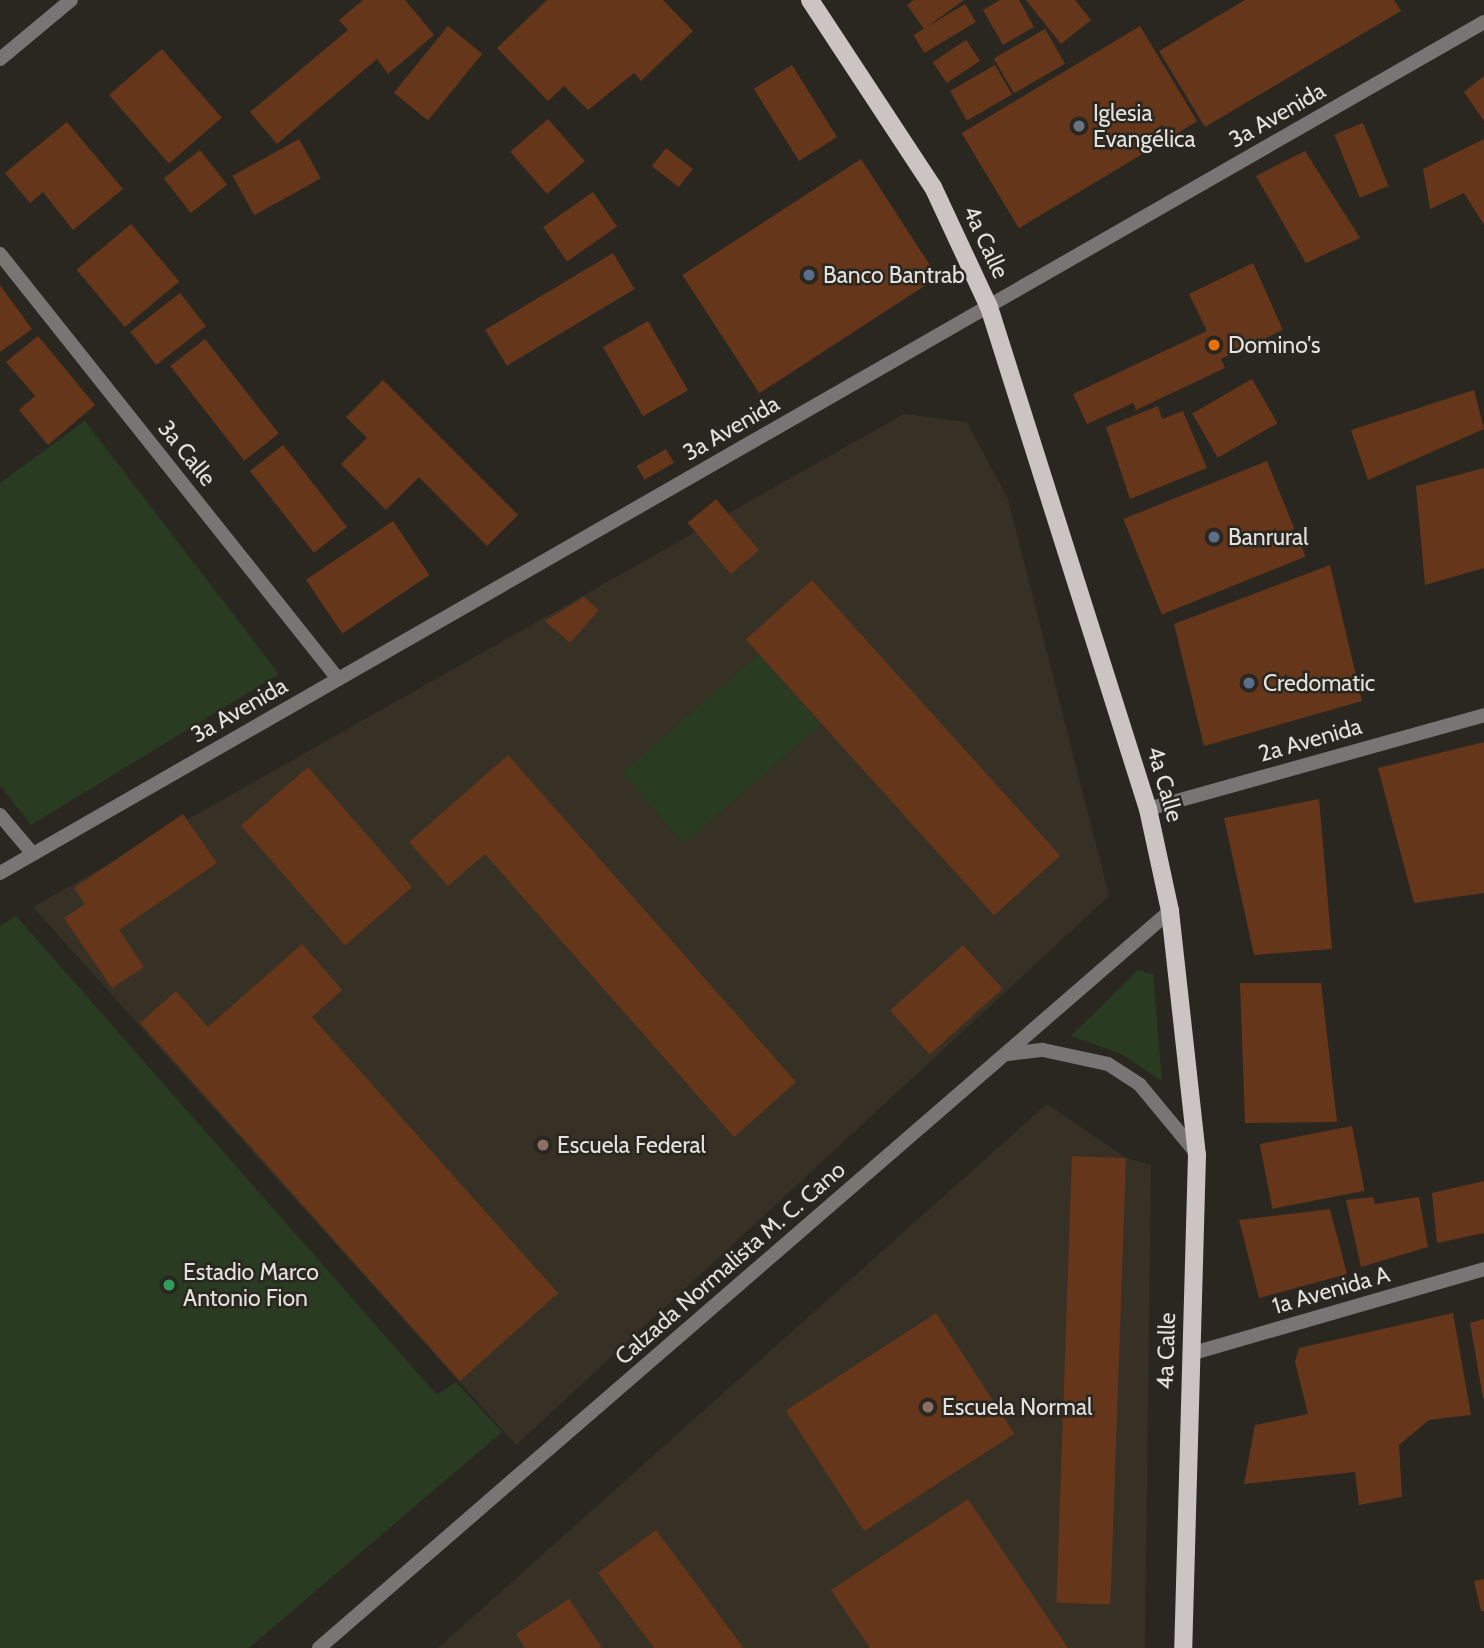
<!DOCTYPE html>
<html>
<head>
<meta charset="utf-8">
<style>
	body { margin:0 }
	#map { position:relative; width:1484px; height:1648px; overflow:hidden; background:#2a2721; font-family:Cabin,sans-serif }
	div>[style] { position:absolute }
	.built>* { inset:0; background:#373025 }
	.green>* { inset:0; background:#293c22; transform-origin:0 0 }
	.building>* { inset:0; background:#66361b; transform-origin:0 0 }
	.minor>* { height:14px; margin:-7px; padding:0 7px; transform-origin:7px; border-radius:7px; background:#797574 }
	.tertiary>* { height:14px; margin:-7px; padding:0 7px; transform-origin:7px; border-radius:7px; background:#797574 }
	.primary>* { height:18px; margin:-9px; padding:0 9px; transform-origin:9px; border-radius:9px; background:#ccc4c2 }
	.dots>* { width:19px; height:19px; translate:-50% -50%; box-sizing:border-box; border:4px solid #2a2721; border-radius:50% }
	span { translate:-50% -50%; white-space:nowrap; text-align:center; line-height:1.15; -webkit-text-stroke:5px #2a2721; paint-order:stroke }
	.poi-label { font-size:23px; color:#e4e1dd }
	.left { translate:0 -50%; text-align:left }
	.street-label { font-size:23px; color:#e4e1dd }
</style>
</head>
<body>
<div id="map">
	<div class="built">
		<i style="clip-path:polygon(904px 414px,967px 422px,1008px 499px,1109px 896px,516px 1445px,33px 907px)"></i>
		<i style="clip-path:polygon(1047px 1104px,1126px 1158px,1151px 1165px,1145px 1648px,438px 1648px)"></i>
	</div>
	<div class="green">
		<i style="clip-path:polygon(85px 421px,279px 674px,31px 825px,0 785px,0 483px)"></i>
		<i style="left:759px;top:654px;width:94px;height:181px;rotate:49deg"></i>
		<i style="clip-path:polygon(16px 916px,437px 1395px,456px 1382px,502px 1432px,249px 1648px,0 1648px,0 926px)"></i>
		<i style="clip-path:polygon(1138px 970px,1153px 974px,1162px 1081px,1121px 1054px,1071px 1036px)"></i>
	</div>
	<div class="building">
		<i style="clip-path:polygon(363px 0,405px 0,434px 35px,388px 74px,377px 59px,277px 144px,250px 112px,348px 30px,339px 20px)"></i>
		<i style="clip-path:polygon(547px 0,663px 0,693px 31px,641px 81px,634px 73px,588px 110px,564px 86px,548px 101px,497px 48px)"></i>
		<i style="clip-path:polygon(914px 0,964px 0,924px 29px,907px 5px)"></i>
		<i style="clip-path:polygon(1000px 0,1019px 0,1034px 27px,1003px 45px,983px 10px)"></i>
		<i style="clip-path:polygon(1026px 0,1075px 0,1091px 20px,1061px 44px)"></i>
		<i style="clip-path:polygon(1245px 0,1394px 0,1401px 11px,1205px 127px,1159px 51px)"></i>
		<i style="left:965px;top:4px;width:21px;height:60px;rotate:59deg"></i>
		<i style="left:448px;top:26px;width:44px;height:86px;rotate:39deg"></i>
		<i style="left:1140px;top:26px;width:111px;height:208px;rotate:59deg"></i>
		<i style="left:1045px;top:29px;width:40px;height:59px;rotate:60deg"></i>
		<i style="left:966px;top:40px;width:25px;height:40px;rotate:56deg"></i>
		<i style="left:162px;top:49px;width:91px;height:70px;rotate:49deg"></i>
		<i style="left:792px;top:65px;width:85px;height:45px;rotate:58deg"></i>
		<i style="left:995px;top:65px;width:34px;height:52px;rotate:60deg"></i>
		<i style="clip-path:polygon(1484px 76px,1484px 121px,1464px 92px)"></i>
		<i style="left:548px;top:119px;width:56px;height:50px;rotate:49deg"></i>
		<i style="clip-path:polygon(67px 122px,123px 189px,73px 230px,43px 192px,30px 203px,5px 173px)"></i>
		<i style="left:1363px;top:123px;width:68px;height:31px;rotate:68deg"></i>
		<i style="left:299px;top:139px;width:45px;height:76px;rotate:61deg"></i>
		<i style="clip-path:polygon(1484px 139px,1484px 225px,1464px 193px,1430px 209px,1423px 169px)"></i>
		<i style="left:666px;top:148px;width:34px;height:23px;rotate:38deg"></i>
		<i style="left:200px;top:150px;width:44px;height:46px;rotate:52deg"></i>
		<i style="clip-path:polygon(1305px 151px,1360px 238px,1306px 263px,1256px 176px)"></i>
		<i style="left:861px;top:159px;width:141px;height:213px;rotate:57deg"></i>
		<i style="left:593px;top:192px;width:42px;height:61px;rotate:55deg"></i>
		<i style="left:131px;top:224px;width:75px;height:71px;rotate:50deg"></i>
		<i style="left:613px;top:253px;width:42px;height:149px;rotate:59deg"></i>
		<i style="clip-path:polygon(1253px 263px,1283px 330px,1221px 359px,1225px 368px,1136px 410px,1133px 403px,1087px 424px,1073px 394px,1207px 331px,1189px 294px)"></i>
		<i style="clip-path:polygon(0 285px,32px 329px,0 352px)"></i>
		<i style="left:180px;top:293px;width:42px;height:63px;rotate:52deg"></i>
		<i style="left:648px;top:321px;width:80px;height:52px;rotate:60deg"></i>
		<i style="clip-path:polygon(38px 336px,95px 405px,48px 445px,19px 410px,35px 396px,6px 362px)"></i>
		<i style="left:205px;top:339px;width:120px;height:44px;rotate:52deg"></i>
		<i style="left:1252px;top:379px;width:51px;height:69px;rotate:60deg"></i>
		<i style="clip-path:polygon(383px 380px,518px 515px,487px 546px,419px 477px,386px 510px,341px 464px,367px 438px,346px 417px)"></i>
		<i style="clip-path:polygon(1474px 390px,1484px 429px,1368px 480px,1351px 430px)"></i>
		<i style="clip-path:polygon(1158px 406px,1162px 419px,1183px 411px,1207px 468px,1130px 499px,1106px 427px)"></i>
		<i style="left:283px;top:445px;width:104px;height:42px;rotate:52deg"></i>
		<i style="left:666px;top:449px;width:16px;height:34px;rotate:60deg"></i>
		<i style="left:1267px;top:461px;width:103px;height:155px;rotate:68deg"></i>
		<i style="clip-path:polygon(1484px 468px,1484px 568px,1425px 585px,1416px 486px)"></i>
		<i style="left:716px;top:499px;width:67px;height:37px;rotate:50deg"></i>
		<i style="left:393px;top:521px;width:65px;height:105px;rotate:56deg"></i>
		<i style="clip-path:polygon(1330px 565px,1362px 701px,1204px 746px,1174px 624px)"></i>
		<i style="left:812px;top:580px;width:371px;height:89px;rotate:48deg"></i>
		<i style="clip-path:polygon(584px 597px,599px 610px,570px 643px,545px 621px)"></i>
		<i style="clip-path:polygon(1484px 742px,1484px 893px,1414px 903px,1378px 768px)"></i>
		<i style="clip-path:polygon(508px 755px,796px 1082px,734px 1137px,485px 854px,448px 886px,409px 842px)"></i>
		<i style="left:308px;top:767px;width:159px;height:89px;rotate:49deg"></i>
		<i style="clip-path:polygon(1319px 799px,1332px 949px,1254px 955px,1224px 818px)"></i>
		<i style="clip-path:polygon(183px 814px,217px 863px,119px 930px,144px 967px,112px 988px,64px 918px,85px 904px,74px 888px)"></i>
		<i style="clip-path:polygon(302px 944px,342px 990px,312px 1017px,558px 1293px,460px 1381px,140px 1023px,176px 991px,208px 1027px)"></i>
		<i style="left:963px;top:945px;width:59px;height:98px;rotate:48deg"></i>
		<i style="clip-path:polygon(1240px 983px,1321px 983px,1337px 1122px,1245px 1123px)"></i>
		<i style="left:1352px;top:1126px;width:66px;height:94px;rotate:79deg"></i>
		<i style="left:1072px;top:1156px;width:54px;height:447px;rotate:2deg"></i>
		<i style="clip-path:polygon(1484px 1181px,1484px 1233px,1437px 1243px,1432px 1193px)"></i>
		<i style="clip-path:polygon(1373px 1197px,1375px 1204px,1419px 1197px,1428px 1247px,1361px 1267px,1346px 1200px)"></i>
		<i style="clip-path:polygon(1330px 1209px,1347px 1274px,1259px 1298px,1239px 1220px)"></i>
		<i style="left:936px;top:1313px;width:144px;height:179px;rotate:57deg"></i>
		<i style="clip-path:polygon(1453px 1313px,1471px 1415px,1429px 1420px,1399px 1445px,1402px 1497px,1359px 1505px,1355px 1472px,1244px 1484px,1255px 1425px,1308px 1414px,1295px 1362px,1299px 1348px)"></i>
		<i style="clip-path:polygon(1484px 1319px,1484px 1398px,1483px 1398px,1470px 1323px)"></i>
		<i style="clip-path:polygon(968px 1499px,1068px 1648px,870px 1648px,831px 1590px)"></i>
		<i style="clip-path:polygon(656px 1530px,743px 1647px,742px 1648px,654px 1648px,598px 1573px)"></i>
		<i style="clip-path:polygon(1484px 1579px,1484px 1611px,1481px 1611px,1474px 1581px)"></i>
		<i style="clip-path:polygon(569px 1599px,602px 1648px,525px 1648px,516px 1634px)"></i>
	</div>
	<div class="minor">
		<i style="left:0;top:59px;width:92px;rotate:-39.7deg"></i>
		<i style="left:0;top:254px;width:543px;rotate:51.5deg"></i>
		<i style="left:1148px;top:809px;width:349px;rotate:-15.6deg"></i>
		<i style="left:0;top:815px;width:51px;rotate:49.8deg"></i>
		<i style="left:1008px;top:1054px;width:35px;rotate:-7deg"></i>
		<i style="left:1043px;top:1050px;width:66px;rotate:12.2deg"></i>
		<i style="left:1108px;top:1064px;width:38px;rotate:33deg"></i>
		<i style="left:1140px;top:1085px;width:89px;rotate:50.4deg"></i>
		<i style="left:1190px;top:1354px;width:306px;rotate:-16.1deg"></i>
		<i style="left:319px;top:1648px;width:1126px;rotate:-40.89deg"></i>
	</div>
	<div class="tertiary">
		<i style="left:0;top:873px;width:1711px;rotate:-29.83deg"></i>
	</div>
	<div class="primary">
		<i style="left:810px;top:0;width:224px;rotate:56.7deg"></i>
		<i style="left:933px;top:187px;width:132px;rotate:65deg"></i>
		<i style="left:989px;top:307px;width:527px;rotate:72.43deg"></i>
		<i style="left:1148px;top:809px;width:104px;rotate:77.8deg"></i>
		<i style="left:1170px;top:911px;width:245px;rotate:83.7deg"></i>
		<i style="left:1197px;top:1155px;width:493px;rotate:91.6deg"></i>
	</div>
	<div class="dots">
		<i style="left:1079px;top:126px;background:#6b7280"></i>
		<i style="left:809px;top:275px;background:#5c6f8a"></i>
		<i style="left:1214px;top:345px;background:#e8710a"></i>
		<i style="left:1214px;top:537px;background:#5c6f8a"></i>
		<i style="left:1249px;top:683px;background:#5c6f8a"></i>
		<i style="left:543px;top:1145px;background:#8d6e63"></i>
		<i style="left:169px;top:1285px;background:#2e9e5b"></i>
		<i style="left:928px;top:1407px;background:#8d6e63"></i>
	</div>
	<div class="poi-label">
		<span class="left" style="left:1093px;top:126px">Iglesia<br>Evangélica</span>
		<span class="left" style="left:823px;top:275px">Banco Bantrab</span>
		<span class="left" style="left:1228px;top:345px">Domino's</span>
		<span class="left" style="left:1228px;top:537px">Banrural</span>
		<span class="left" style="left:1263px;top:683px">Credomatic</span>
		<span class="left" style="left:557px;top:1145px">Escuela Federal</span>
		<span class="left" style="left:183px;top:1285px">Estadio Marco<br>Antonio Fion</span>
		<span class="left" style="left:942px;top:1407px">Escuela Normal</span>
	</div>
	<div class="street-label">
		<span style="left:1277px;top:115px;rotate:-30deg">3a Avenida</span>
		<span style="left:986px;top:242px;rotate:65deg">4a Calle</span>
		<span style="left:731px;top:428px;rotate:-30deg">3a Avenida</span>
		<span style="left:187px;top:453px;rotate:51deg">3a Calle</span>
		<span style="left:239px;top:710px;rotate:-30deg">3a Avenida</span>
		<span style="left:1310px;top:740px;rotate:-16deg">2a Avenida</span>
		<span style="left:1165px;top:784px;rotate:74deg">4a Calle</span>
		<span style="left:730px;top:1263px;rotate:-41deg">Calzada Normalista M. C. Cano</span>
		<span style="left:1331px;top:1290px;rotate:-16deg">1a Avenida A</span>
		<span style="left:1166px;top:1351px;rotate:-88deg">4a Calle</span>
	</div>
</div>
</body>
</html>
